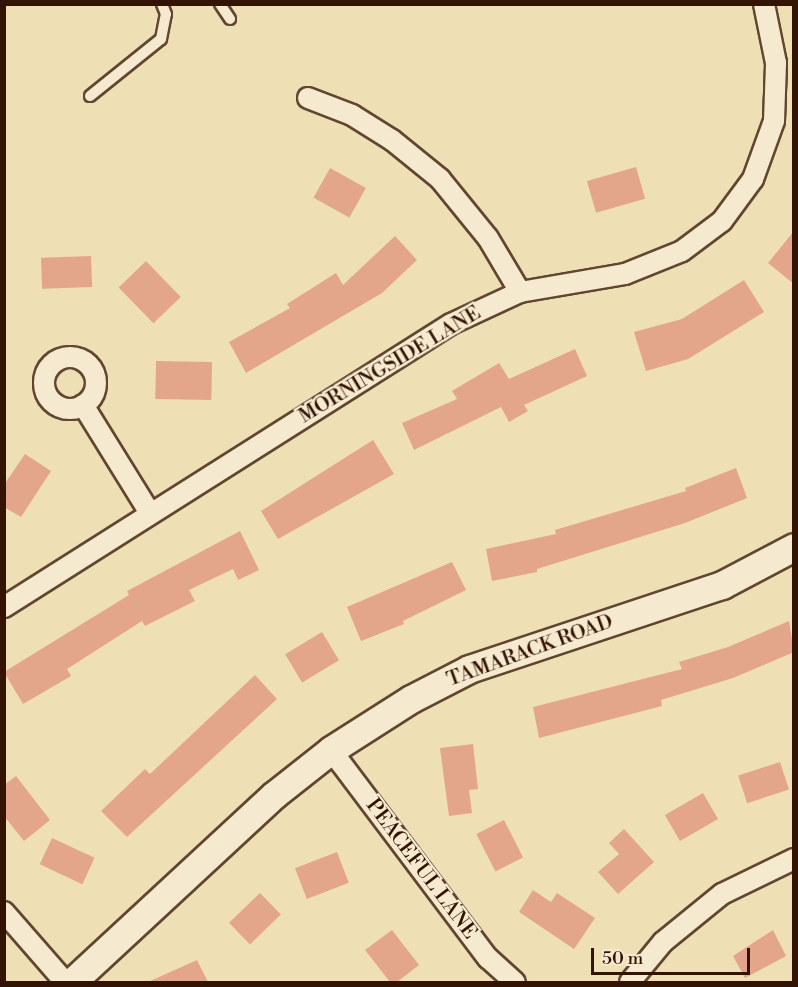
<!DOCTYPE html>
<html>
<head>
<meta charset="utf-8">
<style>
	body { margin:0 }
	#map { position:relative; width:798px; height:987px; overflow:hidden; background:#efdfb5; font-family:"Libre Bodoni",serif }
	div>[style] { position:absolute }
	.building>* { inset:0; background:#e3a68b; transform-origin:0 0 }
	.roads { filter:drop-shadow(2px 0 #614630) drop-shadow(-2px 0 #614630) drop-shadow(0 2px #614630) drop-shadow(0 -2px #614630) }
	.lane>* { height:10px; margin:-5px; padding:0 5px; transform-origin:5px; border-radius:5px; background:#f5eacf }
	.street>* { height:20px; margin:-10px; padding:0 10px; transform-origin:10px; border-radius:10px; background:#f5eacf }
	.street>.ring { margin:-10px; padding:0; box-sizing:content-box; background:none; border:20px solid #f5eacf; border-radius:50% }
	.secondary>* { height:27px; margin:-13.5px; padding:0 13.5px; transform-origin:13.5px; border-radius:13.5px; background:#f5eacf }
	span { translate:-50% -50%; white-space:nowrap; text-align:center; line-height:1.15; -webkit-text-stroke:4.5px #f5eacf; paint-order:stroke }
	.street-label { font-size:20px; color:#321304 }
	.frame { position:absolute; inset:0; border:6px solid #321304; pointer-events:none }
	.scale { position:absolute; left:591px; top:948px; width:159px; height:27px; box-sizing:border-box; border:3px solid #321304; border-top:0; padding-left:8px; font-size:18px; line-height:21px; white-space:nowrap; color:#321304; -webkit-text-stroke:4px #f5eacf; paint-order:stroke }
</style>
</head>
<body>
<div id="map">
	<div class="building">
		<i style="left:636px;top:167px;width:33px;height:51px;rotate:74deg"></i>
		<i style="left:330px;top:168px;width:41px;height:34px;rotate:29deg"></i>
		<i style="clip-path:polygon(794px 231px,794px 284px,768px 263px)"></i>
		<i style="clip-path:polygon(395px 236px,417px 260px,382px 293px,246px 373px,229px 342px,290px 308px,287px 304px,336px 273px,343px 285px)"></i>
		<i style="left:91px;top:256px;width:31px;height:50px;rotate:88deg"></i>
		<i style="left:146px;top:261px;width:50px;height:38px;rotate:46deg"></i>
		<i style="clip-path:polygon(744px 280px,764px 312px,688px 359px,646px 371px,634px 332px,682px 319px)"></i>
		<i style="clip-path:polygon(575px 349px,587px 376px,524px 405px,528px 411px,509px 422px,501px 407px,414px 450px,402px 423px,457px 399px,452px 391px,499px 363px,509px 379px)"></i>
		<i style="left:156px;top:361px;width:56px;height:38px;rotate:1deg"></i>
		<i style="clip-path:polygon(373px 440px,394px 474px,278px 539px,261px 511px)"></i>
		<i style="clip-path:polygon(25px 454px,51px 471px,21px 517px,4px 507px,4px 485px)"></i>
		<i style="clip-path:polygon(736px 468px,747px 498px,685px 523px,537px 569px,537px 572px,492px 581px,486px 549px,556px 534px,555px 530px,686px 491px,685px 488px)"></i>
		<i style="clip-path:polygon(240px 531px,259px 570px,238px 580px,233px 569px,189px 590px,195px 601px,145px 626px,142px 621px,67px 669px,71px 676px,23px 704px,4px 672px,129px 595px,127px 591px)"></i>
		<i style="clip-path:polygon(452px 562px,466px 590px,403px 621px,404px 624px,361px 641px,347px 607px)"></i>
		<i style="clip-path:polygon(789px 621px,794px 652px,733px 678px,661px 700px,662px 706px,539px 738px,533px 707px,682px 669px,679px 662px,728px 647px)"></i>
		<i style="left:322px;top:632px;width:33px;height:43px;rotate:59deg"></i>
		<i style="clip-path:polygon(255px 675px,277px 699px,127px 837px,101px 811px,145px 769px,150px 774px)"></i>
		<i style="clip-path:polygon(473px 744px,478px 789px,469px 790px,472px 813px,449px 816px,440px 748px)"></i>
		<i style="left:780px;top:762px;width:29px;height:44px;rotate:72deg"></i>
		<i style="clip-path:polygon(16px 776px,50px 820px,24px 841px,4px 816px,4px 785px)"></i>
		<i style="left:703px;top:793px;width:30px;height:44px;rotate:60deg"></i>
		<i style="left:504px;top:820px;width:42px;height:31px;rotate:63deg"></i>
		<i style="clip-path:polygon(624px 829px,654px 862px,618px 894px,598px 872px,619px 854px,609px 843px)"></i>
		<i style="left:52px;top:838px;width:47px;height:29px;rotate:25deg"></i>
		<i style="left:337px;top:852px;width:33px;height:45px;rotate:69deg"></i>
		<i style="clip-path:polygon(533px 890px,551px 902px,557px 893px,595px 918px,574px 949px,519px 912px)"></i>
		<i style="left:260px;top:893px;width:30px;height:43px;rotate:46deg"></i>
		<i style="clip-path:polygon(392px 930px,419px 965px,397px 982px,390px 982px,365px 950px)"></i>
		<i style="clip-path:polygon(773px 930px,786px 956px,745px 978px,733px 956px)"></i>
		<i style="clip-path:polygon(197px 960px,208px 982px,148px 982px)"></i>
	</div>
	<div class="roads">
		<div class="lane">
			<i style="left:220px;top:4px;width:18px;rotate:56deg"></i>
			<i style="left:90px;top:96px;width:91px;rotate:-38.8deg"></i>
			<i style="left:161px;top:39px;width:25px;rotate:-79deg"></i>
			<i style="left:166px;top:14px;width:11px;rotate:-112deg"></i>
		</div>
		<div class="street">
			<i style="left:308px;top:98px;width:47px;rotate:21.1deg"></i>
			<i style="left:352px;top:115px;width:47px;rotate:32deg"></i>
			<i style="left:392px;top:140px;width:62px;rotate:39.1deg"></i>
			<i style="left:440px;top:179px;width:76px;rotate:50.9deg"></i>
			<i style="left:488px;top:238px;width:63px;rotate:59.3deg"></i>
			<i class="ring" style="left:44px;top:357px;width:32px;height:32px"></i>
			<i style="left:83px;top:405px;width:127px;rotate:58.2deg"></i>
			<i style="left:4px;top:607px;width:529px;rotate:-32.34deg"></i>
			<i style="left:451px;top:324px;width:76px;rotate:-24.9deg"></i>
			<i style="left:520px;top:292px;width:107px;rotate:-9.7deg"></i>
			<i style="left:625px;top:274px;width:61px;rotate:-22deg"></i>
			<i style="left:682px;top:251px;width:50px;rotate:-36.9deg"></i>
			<i style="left:722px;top:221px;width:52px;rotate:-53.6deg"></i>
			<i style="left:753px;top:179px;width:62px;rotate:-70.1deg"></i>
			<i style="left:774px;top:121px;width:58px;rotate:-88deg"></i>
			<i style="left:776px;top:63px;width:60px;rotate:-101.5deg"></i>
			<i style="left:331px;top:750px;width:261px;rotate:53deg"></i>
			<i style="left:488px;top:958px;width:36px;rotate:42deg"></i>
			<i style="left:4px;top:912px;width:93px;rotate:48.9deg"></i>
			<i style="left:630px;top:982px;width:52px;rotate:-50.5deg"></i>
			<i style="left:663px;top:942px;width:76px;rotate:-39.1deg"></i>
			<i style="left:722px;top:894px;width:80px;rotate:-25.9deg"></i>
		</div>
		<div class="secondary">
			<i style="left:72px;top:982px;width:275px;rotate:-42.8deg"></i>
			<i style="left:274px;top:795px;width:73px;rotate:-38.3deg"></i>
			<i style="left:331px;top:750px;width:95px;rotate:-32.5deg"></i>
			<i style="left:411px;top:699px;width:65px;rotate:-27.3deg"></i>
			<i style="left:469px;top:669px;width:267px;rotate:-18.4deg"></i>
			<i style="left:722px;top:585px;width:81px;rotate:-27.8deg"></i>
		</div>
	</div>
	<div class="street-label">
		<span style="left:390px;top:365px;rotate:-31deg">MORNINGSIDE LANE</span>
		<span style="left:530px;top:651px;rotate:-20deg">TAMARACK ROAD</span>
		<span style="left:421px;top:869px;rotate:53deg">PEACEFUL LANE</span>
	</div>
	<div class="frame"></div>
	<div class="scale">50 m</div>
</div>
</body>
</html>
